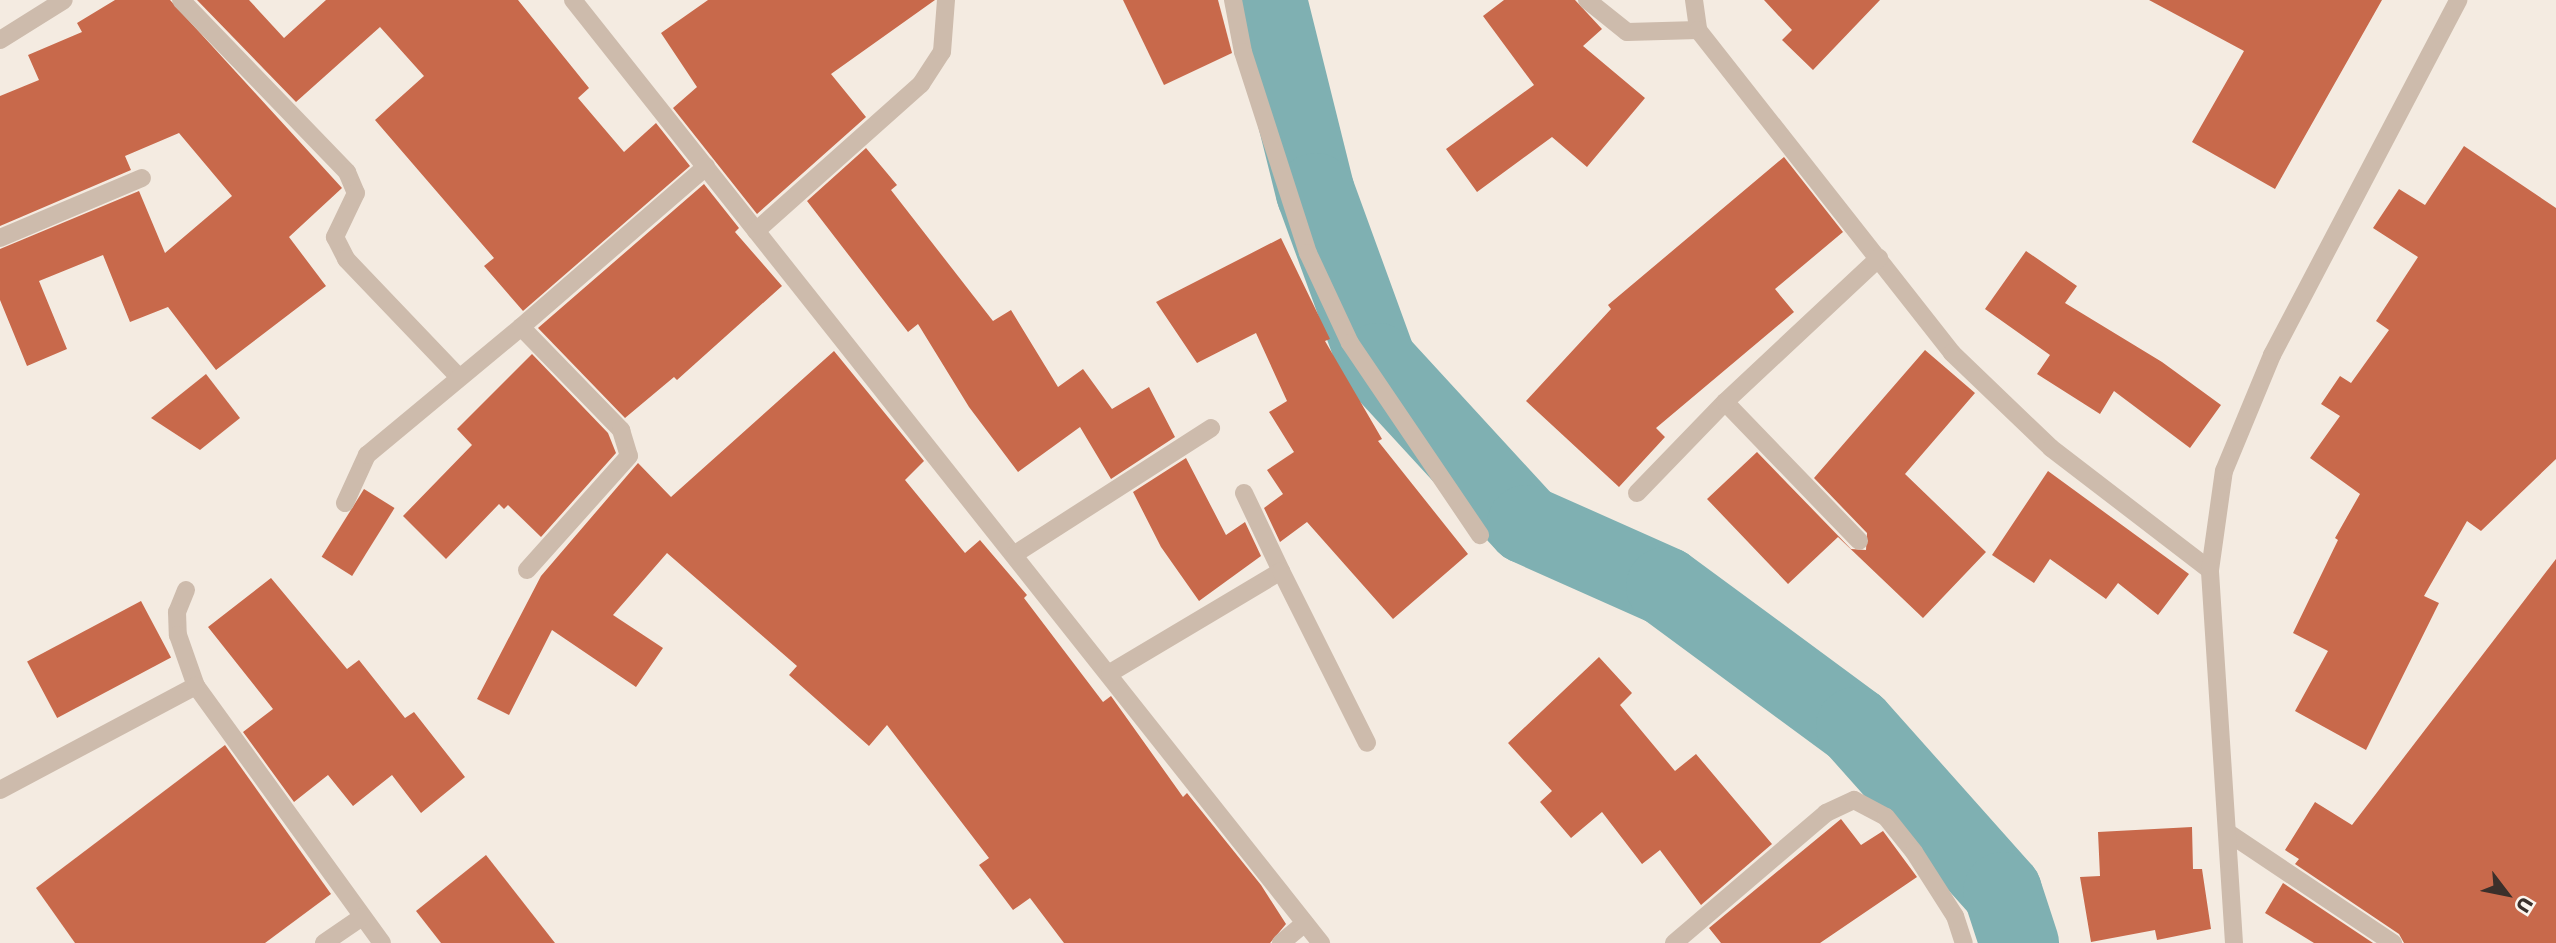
<!DOCTYPE html>
<html>
<head>
<meta charset="utf-8">
<style>
	body { margin:0 }
	#map { position:relative; width:2556px; height:943px; overflow:hidden; background:#f4ebe1; font-family:"Golos Text",sans-serif }
	div>[style] { position:absolute }
	.river>* { height:79px; margin:-39.5px; padding:0 39.5px; transform-origin:39.5px; border-radius:39.5px; background:#7fb0b2 }
	.building>* { inset:0; background:#c8694b; transform-origin:0 0 }
	.minor>* { height:18px; margin:-9px; padding:0 9px; transform-origin:9px; border-radius:9px; background:#cdbbac }
	.tertiary>* { height:18px; margin:-9px; padding:0 9px; transform-origin:9px; border-radius:9px; background:#cdbbac }
	span { translate:-50% -50%; white-space:nowrap; text-align:center; line-height:1.15; -webkit-text-stroke:6px #fbf5ee; paint-order:stroke }
	.north { position:absolute; left:2472px; top:859px; width:70px; height:70px; -webkit-text-stroke:5px #fbf5ee; paint-order:stroke; rotate:122deg; font-size:19px; font-weight:700; line-height:28px; text-align:center; color:#3b302b }
	.north::after { content:''; display:block; margin:auto; width:24px; height:32px; background:#3b302b; clip-path:polygon(50% 0,100% 100%,50% 72%,0 100%) }
</style>
</head>
<body>
<div id="map">
	<div class="river">
		<i style="left:1267px;top:0;width:198px;rotate:76deg"></i>
		<i style="left:1315px;top:192px;width:181px;rotate:70deg"></i>
		<i style="left:1377px;top:362px;width:220px;rotate:47.4deg"></i>
		<i style="left:1526px;top:524px;width:152px;rotate:24deg"></i>
		<i style="left:1665px;top:586px;width:236px;rotate:36.4deg"></i>
		<i style="left:1855px;top:726px;width:221px;rotate:48.3deg"></i>
		<i style="left:2002px;top:891px;width:55px;rotate:71.9deg"></i>
	</div>
	<div class="building">
		<i style="clip-path:polygon(115px 0,170px 0,342px 188px,289px 237px,326px 286px,216px 370px,168px 307px,130px 322px,103px 255px,39px 281px,67px 349px,27px 366px,0 300px,0 249px,139px 191px,165px 253px,232px 196px,179px 133px,125px 156px,131px 170px,0 226px,0 96px,39px 80px,28px 55px,82px 32px,77px 23px)"></i>
		<i style="clip-path:polygon(197px 0,249px 0,284px 38px,326px 0,518px 0,589px 88px,578px 98px,624px 152px,656px 123px,690px 166px,523px 311px,484px 266px,494px 258px,375px 120px,424px 76px,380px 27px,296px 102px)"></i>
		<i style="clip-path:polygon(708px 0,935px 0,831px 74px,866px 117px,757px 214px,673px 108px,697px 87px,661px 33px)"></i>
		<i style="clip-path:polygon(1123px 0,1218px 0,1232px 53px,1164px 85px)"></i>
		<i style="clip-path:polygon(1504px 0,1575px 0,1602px 29px,1583px 46px,1645px 98px,1587px 167px,1552px 137px,1477px 192px,1446px 149px,1534px 85px,1483px 16px)"></i>
		<i style="clip-path:polygon(1764px 0,1880px 0,1813px 70px,1782px 40px,1792px 30px)"></i>
		<i style="clip-path:polygon(2149px 0,2382px 0,2275px 189px,2192px 142px,2244px 51px)"></i>
		<i style="clip-path:polygon(2464px 146px,2556px 208px,2556px 459px,2481px 531px,2467px 521px,2424px 596px,2439px 603px,2366px 750px,2295px 711px,2328px 651px,2293px 633px,2338px 540px,2335px 538px,2360px 494px,2310px 458px,2340px 416px,2321px 404px,2340px 376px,2351px 383px,2389px 330px,2376px 321px,2418px 257px,2373px 228px,2399px 189px,2425px 205px)"></i>
		<i style="clip-path:polygon(866px 148px,897px 185px,891px 190px,993px 321px,1011px 310px,1058px 387px,1083px 369px,1112px 409px,1149px 387px,1175px 437px,1111px 479px,1080px 427px,1018px 472px,969px 407px,918px 324px,908px 332px,807px 201px)"></i>
		<i style="clip-path:polygon(1784px 157px,1843px 232px,1775px 289px,1794px 312px,1656px 428px,1665px 437px,1619px 487px,1526px 401px,1611px 309px,1608px 305px)"></i>
		<i style="clip-path:polygon(704px 184px,739px 228px,735px 232px,782px 286px,677px 380px,674px 377px,625px 418px,538px 328px)"></i>
		<i style="clip-path:polygon(1281px 238px,1330px 339px,1325px 341px,1382px 439px,1378px 441px,1468px 554px,1393px 619px,1307px 522px,1280px 542px,1264px 508px,1283px 494px,1267px 470px,1294px 452px,1269px 412px,1287px 401px,1256px 333px,1197px 363px,1156px 302px)"></i>
		<i style="clip-path:polygon(2026px 251px,2077px 286px,2065px 303px,2162px 362px,2221px 405px,2190px 448px,2114px 391px,2100px 414px,2037px 374px,2050px 355px,1985px 309px)"></i>
		<i style="clip-path:polygon(1925px 350px,1975px 393px,1905px 474px,1986px 552px,1923px 618px,1838px 537px,1788px 584px,1707px 499px,1757px 452px,1851px 549px,1866px 550px,1867px 533px,1814px 478px)"></i>
		<i style="clip-path:polygon(834px 351px,924px 461px,905px 480px,965px 553px,980px 540px,1027px 595px,1024px 598px,1103px 702px,1111px 696px,1183px 797px,1187px 793px,1261px 885px,1286px 924px,1270px 943px,1064px 943px,1030px 898px,1013px 910px,979px 865px,989px 858px,887px 725px,869px 746px,789px 675px,797px 666px,667px 553px,613px 615px,663px 648px,636px 687px,552px 630px,509px 715px,477px 699px,541px 576px,638px 463px,671px 497px)"></i>
		<i style="clip-path:polygon(532px 354px,608px 433px,616px 453px,541px 537px,508px 505px,504px 509px,499px 504px,446px 559px,403px 516px,472px 445px,457px 429px)"></i>
		<i style="clip-path:polygon(206px 374px,240px 418px,200px 450px,151px 418px)"></i>
		<i style="clip-path:polygon(1186px 458px,1226px 535px,1245px 522px,1261px 556px,1199px 601px,1161px 547px,1133px 492px)"></i>
		<i style="clip-path:polygon(2048px 471px,2189px 574px,2158px 615px,2118px 583px,2106px 599px,2050px 559px,2034px 583px,1992px 555px)"></i>
		<i style="left:364px;top:489px;width:36px;height:80px;rotate:32deg"></i>
		<i style="clip-path:polygon(2556px 559px,2556px 943px,2404px 943px,2399px 934px,2295px 864px,2299px 859px,2285px 850px,2315px 802px,2352px 825px)"></i>
		<i style="clip-path:polygon(271px 578px,347px 669px,359px 660px,405px 718px,414px 712px,465px 777px,421px 813px,392px 775px,353px 806px,328px 775px,294px 802px,243px 732px,273px 709px,208px 627px)"></i>
		<i style="left:141px;top:601px;width:64px;height:129px;rotate:62deg"></i>
		<i style="clip-path:polygon(1599px 657px,1632px 693px,1620px 705px,1675px 771px,1696px 754px,1772px 844px,1701px 905px,1660px 850px,1642px 864px,1602px 812px,1571px 838px,1540px 802px,1552px 791px,1508px 743px)"></i>
		<i style="clip-path:polygon(225px 745px,331px 894px,265px 943px,75px 943px,36px 888px)"></i>
		<i style="clip-path:polygon(1841px 819px,1861px 845px,1883px 831px,1917px 877px,1820px 943px,1721px 943px,1709px 928px)"></i>
		<i style="clip-path:polygon(2192px 827px,2193px 869px,2202px 869px,2211px 929px,2157px 940px,2155px 930px,2091px 942px,2080px 877px,2100px 876px,2098px 832px)"></i>
		<i style="clip-path:polygon(486px 855px,555px 943px,441px 943px,416px 911px)"></i>
		<i style="clip-path:polygon(2283px 883px,2373px 943px,2314px 943px,2265px 913px)"></i>
	</div>
	<div class="minor">
		<i style="left:181px;top:0;width:239px;rotate:46deg"></i>
		<i style="left:347px;top:172px;width:23px;rotate:67deg"></i>
		<i style="left:356px;top:193px;width:49px;rotate:115.5deg"></i>
		<i style="left:335px;top:237px;width:25px;rotate:63deg"></i>
		<i style="left:346px;top:259px;width:161px;rotate:46.3deg"></i>
		<i style="left:573px;top:0;width:1204px;rotate:51.58deg"></i>
		<i style="left:1233px;top:0;width:53px;rotate:79.1deg"></i>
		<i style="left:1243px;top:52px;width:211px;rotate:72.1deg"></i>
		<i style="left:1308px;top:253px;width:99px;rotate:65deg"></i>
		<i style="left:1350px;top:343px;width:232px;rotate:55.9deg"></i>
		<i style="left:1587px;top:0;width:51px;rotate:38.7deg"></i>
		<i style="left:1627px;top:32px;width:71px;rotate:-1.6deg"></i>
		<i style="left:1694px;top:0;width:30px;rotate:82deg"></i>
		<i style="left:1698px;top:30px;width:411px;rotate:51.8deg"></i>
		<i style="left:1952px;top:353px;width:137px;rotate:43.8deg"></i>
		<i style="left:2051px;top:448px;width:200px;rotate:37.5deg"></i>
		<i style="left:756px;top:231px;width:221px;rotate:-41.7deg"></i>
		<i style="left:921px;top:84px;width:38px;rotate:-57deg"></i>
		<i style="left:942px;top:52px;width:52px;rotate:-85.6deg"></i>
		<i style="left:0;top:238px;width:154px;rotate:-22.9deg"></i>
		<i style="left:521px;top:327px;width:245px;rotate:-40.9deg"></i>
		<i style="left:1725px;top:402px;width:193px;rotate:46deg"></i>
		<i style="left:1244px;top:493px;width:86px;rotate:64.6deg"></i>
		<i style="left:1637px;top:493px;width:127px;rotate:-46deg"></i>
		<i style="left:1725px;top:402px;width:211px;rotate:-43.1deg"></i>
		<i style="left:345px;top:503px;width:53px;rotate:-65.4deg"></i>
		<i style="left:367px;top:455px;width:200px;rotate:-39.7deg"></i>
		<i style="left:521px;top:327px;width:144px;rotate:45.8deg"></i>
		<i style="left:621px;top:430px;width:27px;rotate:73deg"></i>
		<i style="left:629px;top:456px;width:153px;rotate:131.8deg"></i>
		<i style="left:1015px;top:554px;width:233px;rotate:-32.7deg"></i>
		<i style="left:186px;top:590px;width:24px;rotate:112deg"></i>
		<i style="left:177px;top:612px;width:23px;rotate:88deg"></i>
		<i style="left:178px;top:635px;width:54px;rotate:70.6deg"></i>
		<i style="left:1110px;top:673px;width:199px;rotate:-30.8deg"></i>
		<i style="left:1281px;top:571px;width:192px;rotate:63.4deg"></i>
		<i style="left:0;top:790px;width:222px;rotate:-28deg"></i>
		<i style="left:196px;top:686px;width:317px;rotate:54.1deg"></i>
		<i style="left:2227px;top:832px;width:200px;rotate:33.8deg"></i>
		<i style="left:324px;top:943px;width:46px;rotate:-34.4deg"></i>
		<i style="left:1281px;top:943px;width:31px;rotate:-40deg"></i>
		<i style="left:1674px;top:943px;width:200px;rotate:-40.5deg"></i>
		<i style="left:1826px;top:813px;width:31px;rotate:-25deg"></i>
		<i style="left:1854px;top:800px;width:36px;rotate:28deg"></i>
		<i style="left:1886px;top:817px;width:45px;rotate:51.3deg"></i>
		<i style="left:1914px;top:852px;width:76px;rotate:57.4deg"></i>
		<i style="left:1955px;top:916px;width:28px;rotate:72deg"></i>
		<i style="left:2234px;top:943px;width:374px;rotate:-93.7deg"></i>
		<i style="left:2210px;top:570px;width:100px;rotate:-82deg"></i>
		<i style="left:2224px;top:471px;width:126px;rotate:-67.5deg"></i>
		<i style="left:2272px;top:355px;width:401px;rotate:-62.3deg"></i>
	</div>
	<div class="tertiary">
		<i style="left:0;top:40px;width:75px;rotate:-32deg"></i>
	</div>
	<div class="north">U</div>
</div>
</body>
</html>
